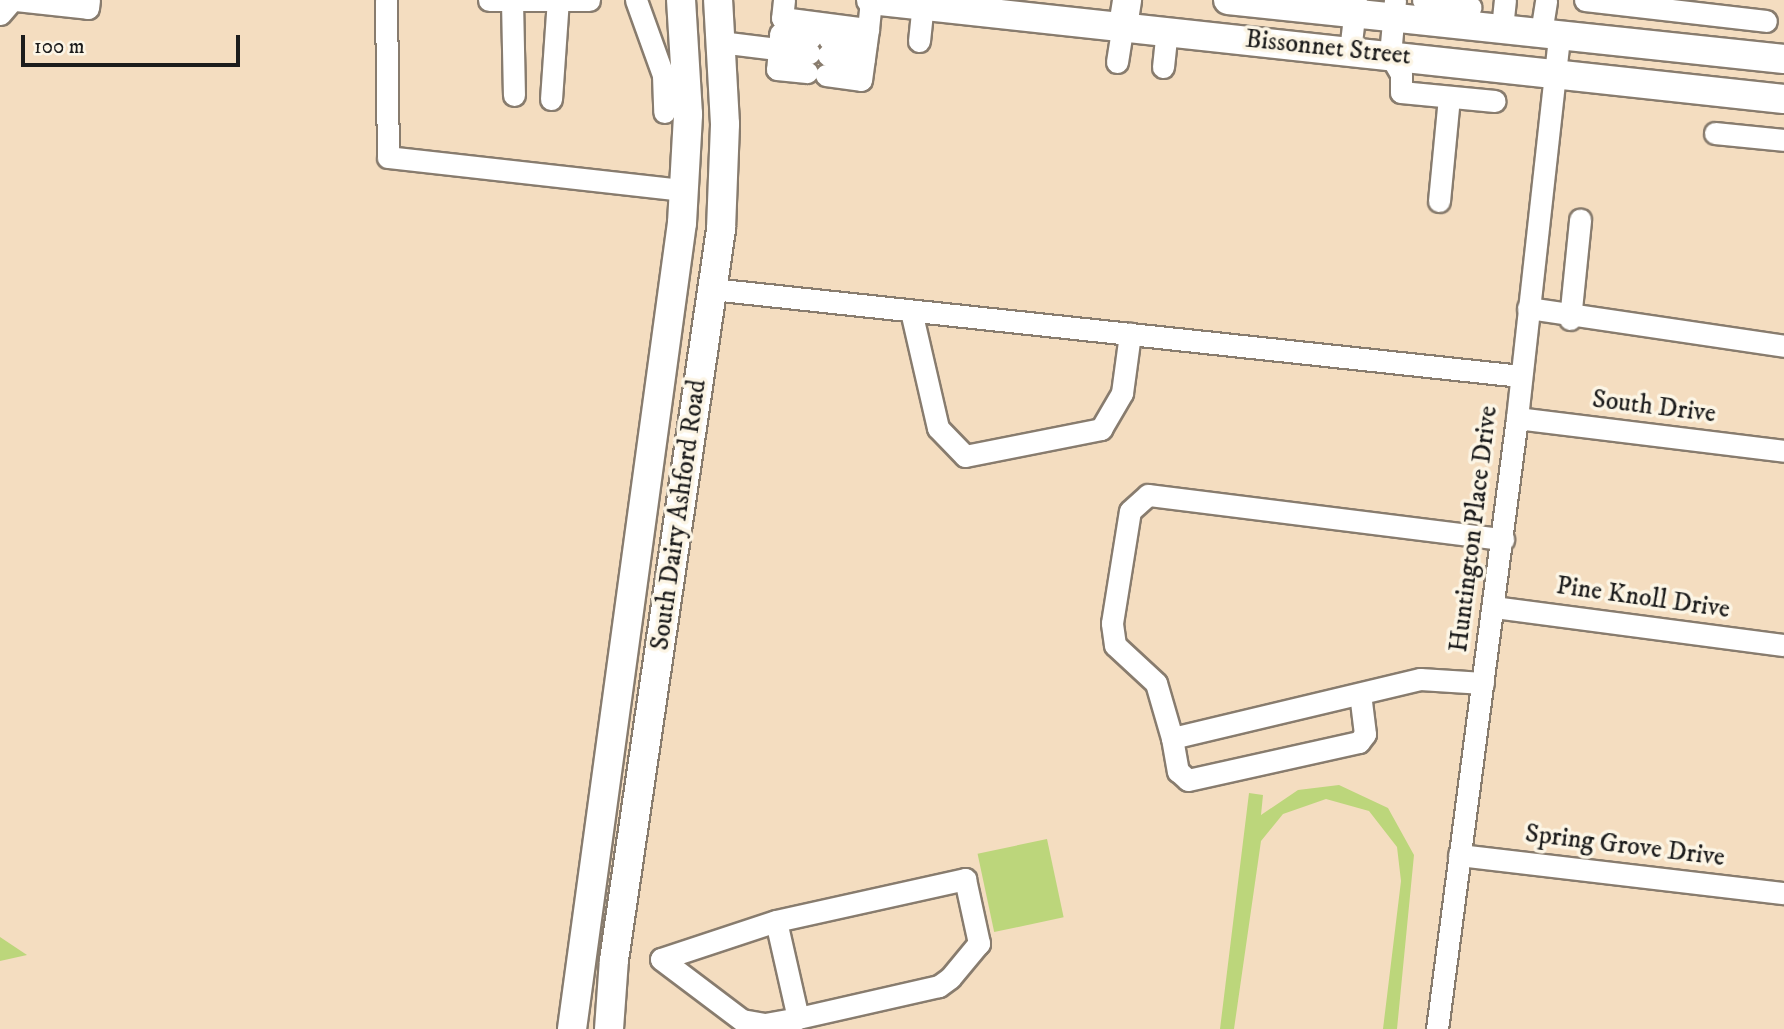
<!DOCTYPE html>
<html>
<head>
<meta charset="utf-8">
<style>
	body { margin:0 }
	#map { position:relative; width:1784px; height:1029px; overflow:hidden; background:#f4ddc0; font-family:"IM FELL DW Pica",serif }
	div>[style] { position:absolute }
	.green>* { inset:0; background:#bcd67b; transform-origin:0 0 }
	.roads { filter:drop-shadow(2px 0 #887c6e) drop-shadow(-2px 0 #887c6e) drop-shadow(0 2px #887c6e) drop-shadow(0 -2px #887c6e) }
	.minor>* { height:21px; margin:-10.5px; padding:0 10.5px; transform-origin:10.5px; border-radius:10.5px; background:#fff }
	.major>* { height:28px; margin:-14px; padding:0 14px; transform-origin:14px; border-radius:14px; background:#fff }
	span { translate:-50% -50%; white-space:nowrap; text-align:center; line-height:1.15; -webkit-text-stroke:7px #fcf5e5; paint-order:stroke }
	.street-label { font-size:26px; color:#1c1c1c }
	.scale { position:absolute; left:21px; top:35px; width:219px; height:32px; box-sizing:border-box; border:4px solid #1c1c1c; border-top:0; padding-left:9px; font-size:21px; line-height:24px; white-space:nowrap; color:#1c1c1c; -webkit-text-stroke:5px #fcf5e5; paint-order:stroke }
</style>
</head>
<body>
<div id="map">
	<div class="green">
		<i style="clip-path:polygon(1339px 785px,1388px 808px,1414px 855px,1397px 1029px,1383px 1029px,1401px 881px,1397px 847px,1369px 811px,1326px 799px,1283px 814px,1261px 841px,1234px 1029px,1220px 1029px,1249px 793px,1263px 795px,1261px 815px,1298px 790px)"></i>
		<i style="left:1047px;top:839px;width:80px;height:71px;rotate:78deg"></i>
		<i style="clip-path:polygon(0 937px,27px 955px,0 961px)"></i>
	</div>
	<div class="roads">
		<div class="minor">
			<i style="left:16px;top:0;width:72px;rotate:6.3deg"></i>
			<i style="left:88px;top:8px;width:8px;rotate:-83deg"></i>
			<i style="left:386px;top:0;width:157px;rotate:89.3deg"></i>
			<i style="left:388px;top:157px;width:298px;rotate:6.4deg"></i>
			<i style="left:489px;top:0;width:100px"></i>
			<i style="left:636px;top:0;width:80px;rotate:70.2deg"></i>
			<i style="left:663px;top:75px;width:37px;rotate:88deg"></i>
			<i style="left:784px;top:0;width:18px;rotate:96deg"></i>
			<i style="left:782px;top:18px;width:87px;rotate:7.3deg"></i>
			<i style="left:868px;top:29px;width:29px;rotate:-84deg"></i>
			<i style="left:1395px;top:0;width:55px;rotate:95.2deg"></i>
			<i style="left:1390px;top:55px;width:22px;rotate:60deg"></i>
			<i style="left:1401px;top:74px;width:18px;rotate:90deg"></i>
			<i style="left:1401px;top:92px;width:94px;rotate:5.5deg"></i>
			<i style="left:1423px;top:0;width:48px;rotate:8.5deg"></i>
			<i style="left:1585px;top:0;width:182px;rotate:6.6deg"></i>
			<i style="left:512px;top:1px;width:94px;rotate:88.8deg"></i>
			<i style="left:0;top:14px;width:18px;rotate:-49deg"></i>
			<i style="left:1502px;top:28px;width:28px;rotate:-84deg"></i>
			<i style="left:1541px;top:33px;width:33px;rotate:-81deg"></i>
			<i style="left:780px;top:34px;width:31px;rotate:6deg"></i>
			<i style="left:780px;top:37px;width:32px;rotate:95deg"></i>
			<i style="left:777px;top:69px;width:30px;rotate:6deg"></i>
			<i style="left:829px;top:39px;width:37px;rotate:8deg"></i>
			<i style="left:919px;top:41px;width:36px;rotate:-84deg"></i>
			<i style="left:720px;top:42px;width:90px;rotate:7deg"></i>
			<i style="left:1350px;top:51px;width:51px;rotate:-83.3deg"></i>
			<i style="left:828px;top:55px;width:36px;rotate:8deg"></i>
			<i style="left:1117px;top:62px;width:36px;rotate:-81deg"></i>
			<i style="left:1163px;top:67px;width:36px;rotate:-84deg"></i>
			<i style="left:826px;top:75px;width:35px;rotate:8deg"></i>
			<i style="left:861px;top:80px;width:51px;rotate:-82.2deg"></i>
			<i style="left:551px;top:99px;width:99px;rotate:-86deg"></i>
			<i style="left:1715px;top:133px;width:69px;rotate:5.8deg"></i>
			<i style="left:1439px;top:201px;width:104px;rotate:-84.5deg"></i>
			<i style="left:712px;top:289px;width:814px;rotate:6.14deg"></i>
			<i style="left:1528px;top:308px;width:259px;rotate:8.4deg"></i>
			<i style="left:911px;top:311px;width:120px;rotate:77deg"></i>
			<i style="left:938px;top:428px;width:39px;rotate:46deg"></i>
			<i style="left:965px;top:456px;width:139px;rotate:-11.2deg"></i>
			<i style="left:1101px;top:429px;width:42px;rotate:-59.7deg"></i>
			<i style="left:1122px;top:393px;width:60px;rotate:-82.3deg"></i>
			<i style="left:1570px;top:319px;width:100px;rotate:-84.2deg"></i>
			<i style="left:1517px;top:418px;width:269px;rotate:7deg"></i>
			<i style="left:1494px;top:607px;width:292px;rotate:7.5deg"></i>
			<i style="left:1483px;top:683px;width:63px;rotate:-176.4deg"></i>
			<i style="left:1420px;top:679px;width:255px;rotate:166.6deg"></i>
			<i style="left:1172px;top:738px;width:57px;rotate:-106.2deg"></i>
			<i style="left:1156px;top:683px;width:56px;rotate:-137.2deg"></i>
			<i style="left:1115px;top:645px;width:22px;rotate:-98deg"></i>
			<i style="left:1112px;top:623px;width:113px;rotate:-80.9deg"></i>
			<i style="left:1130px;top:511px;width:24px;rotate:-42deg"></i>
			<i style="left:1148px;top:495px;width:358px;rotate:7.1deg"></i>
			<i style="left:1172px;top:738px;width:34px;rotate:80deg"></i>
			<i style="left:1178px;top:771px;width:13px;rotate:42deg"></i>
			<i style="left:1188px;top:780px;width:175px;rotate:-12.5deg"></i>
			<i style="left:1359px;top:742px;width:10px;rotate:-53deg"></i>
			<i style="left:1365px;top:734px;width:38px;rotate:-97deg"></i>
			<i style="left:1459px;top:855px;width:327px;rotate:6.7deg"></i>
			<i style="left:965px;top:879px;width:66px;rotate:77.7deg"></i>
			<i style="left:979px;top:943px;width:45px;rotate:129.6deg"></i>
			<i style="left:950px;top:978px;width:14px;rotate:144deg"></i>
			<i style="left:939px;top:986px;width:145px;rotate:167.2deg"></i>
			<i style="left:798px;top:1018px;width:99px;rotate:-102.8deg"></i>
			<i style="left:776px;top:921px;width:194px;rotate:-12.5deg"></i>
			<i style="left:776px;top:921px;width:121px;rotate:161.7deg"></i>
			<i style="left:661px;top:959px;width:101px;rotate:37deg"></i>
			<i style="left:742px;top:1020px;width:23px;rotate:10deg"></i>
			<i style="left:765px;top:1024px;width:34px;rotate:-10deg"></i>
			<i style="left:1437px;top:1029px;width:616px;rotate:-82.54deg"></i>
			<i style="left:1517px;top:418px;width:385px;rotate:-83.7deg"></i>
		</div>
		<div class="major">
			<i style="left:871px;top:0;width:918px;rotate:6.19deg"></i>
			<i style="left:1228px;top:0;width:559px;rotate:6.06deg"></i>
			<i style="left:1123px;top:26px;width:26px;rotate:-81deg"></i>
			<i style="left:572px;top:1029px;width:813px;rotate:-82.23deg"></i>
			<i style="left:682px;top:223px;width:109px;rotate:-86.8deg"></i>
			<i style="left:688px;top:114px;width:114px;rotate:-93.5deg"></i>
			<i style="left:609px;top:1029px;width:69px;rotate:-85.9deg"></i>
			<i style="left:614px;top:960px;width:739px;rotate:-81.67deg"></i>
			<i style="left:721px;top:229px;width:105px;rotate:-87.8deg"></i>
			<i style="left:725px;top:124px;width:124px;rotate:-93.2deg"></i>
		</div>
	</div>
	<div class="street-label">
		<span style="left:1328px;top:48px;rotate:6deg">Bissonnet Street</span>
		<span style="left:1654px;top:407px;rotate:7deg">South Drive</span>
		<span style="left:679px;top:515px;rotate:-82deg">South Dairy Ashford Road</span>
		<span style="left:1474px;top:529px;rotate:-83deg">Huntington Place Drive</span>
		<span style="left:1643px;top:598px;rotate:8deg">Pine Knoll Drive</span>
		<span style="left:1625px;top:846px;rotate:7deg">Spring Grove Drive</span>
	</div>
	<div class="scale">100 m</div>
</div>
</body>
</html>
